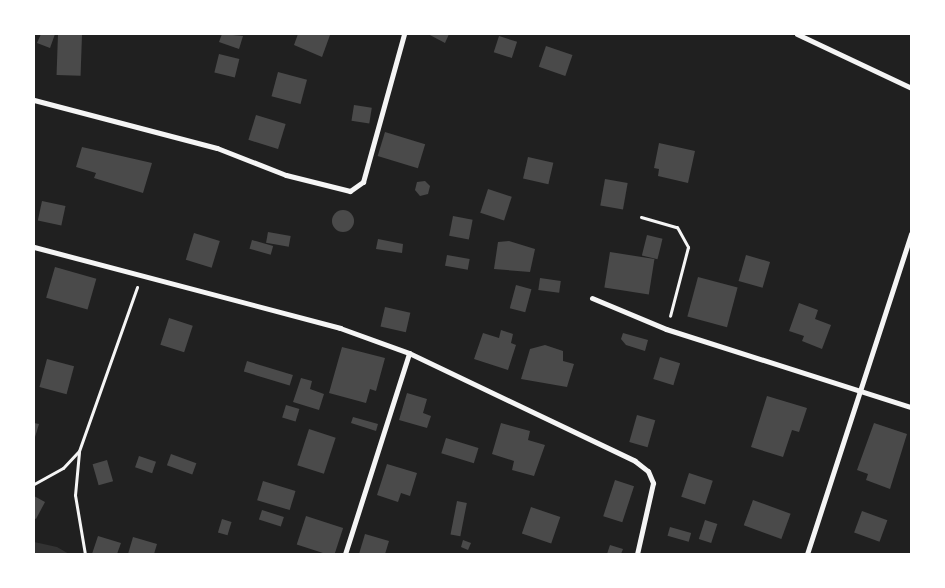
<!DOCTYPE html>
<html>
<head>
<meta charset="utf-8">
<style>
	body { margin:0 }
	#map { position:relative; width:945px; height:588px; overflow:hidden; background:#111; font-family:Barlow,sans-serif }
	div>[style] { position:absolute }
	.green>* { inset:0; background:#202020; transform-origin:0 0 }
	.water>* { inset:0; background:#333 }
	.building>* { inset:0; background:#4a4a4a; transform-origin:0 0 }
	.round { border-radius:50% }
	.path>* { height:3px; margin:-1.5px; padding:0 1.5px; transform-origin:1.5px; border-radius:1.5px; background:#f5f5f5 }
	.minor>* { height:5px; margin:-2.5px; padding:0 2.5px; transform-origin:2.5px; border-radius:2.5px; background:#f5f5f5 }
	span { translate:-50% -50%; white-space:nowrap; text-align:center; line-height:1.15; -webkit-text-stroke:5px #fff; paint-order:stroke }
	.frame { position:absolute; inset:0; border:35px solid #fff; pointer-events:none }
</style>
</head>
<body>
<div id="map">
	<div class="green">
		<i style="left:34px;top:34px;width:877px;height:520px"></i>
	</div>
	<div class="water">
		<i style="clip-path:polygon(34px 542px,57px 547px,69px 554px,34px 554px)"></i>
	</div>
	<div class="building">
		<i style="clip-path:polygon(41px 34px,55px 34px,50px 48px,37px 43px)"></i>
		<i style="left:58px;top:34px;width:24px;height:41px;rotate:2deg"></i>
		<i style="clip-path:polygon(222px 34px,243px 36px,239px 49px,219px 42px)"></i>
		<i style="clip-path:polygon(298px 34px,330px 35px,322px 57px,294px 45px)"></i>
		<i style="clip-path:polygon(428px 34px,449px 34px,445px 43px)"></i>
		<i style="left:499px;top:36px;width:19px;height:17px;rotate:18deg"></i>
		<i style="left:546px;top:46px;width:28px;height:22px;rotate:19deg"></i>
		<i style="left:219px;top:54px;width:21px;height:19px;rotate:14deg"></i>
		<i style="left:278px;top:72px;width:30px;height:25px;rotate:15deg"></i>
		<i style="left:354px;top:105px;width:18px;height:16px;rotate:9deg"></i>
		<i style="left:256px;top:115px;width:31px;height:26px;rotate:17deg"></i>
		<i style="left:385px;top:132px;width:42px;height:25px;rotate:17deg"></i>
		<i style="clip-path:polygon(659px 143px,695px 151px,688px 183px,658px 176px,659px 169px,654px 168px)"></i>
		<i style="clip-path:polygon(82px 147px,152px 163px,143px 193px,94px 178px,96px 173px,76px 167px)"></i>
		<i style="left:528px;top:157px;width:26px;height:22px;rotate:13deg"></i>
		<i style="left:605px;top:179px;width:23px;height:27px;rotate:10deg"></i>
		<i style="clip-path:polygon(425px 181px,430px 186px,428px 194px,420px 196px,415px 190px,417px 182px)"></i>
		<i style="left:488px;top:189px;width:25px;height:25px;rotate:18deg"></i>
		<i style="left:42px;top:201px;width:24px;height:20px;rotate:12deg"></i>
		<i class="round" style="left:332px;top:210px;width:22px;height:22px"></i>
		<i style="left:453px;top:216px;width:20px;height:20px;rotate:11deg"></i>
		<i style="left:268px;top:232px;width:23px;height:11px;rotate:10deg"></i>
		<i style="left:194px;top:233px;width:27px;height:28px;rotate:17deg"></i>
		<i style="left:647px;top:235px;width:16px;height:21px;rotate:14deg"></i>
		<i style="clip-path:polygon(378px 239px,403px 244px,402px 253px,376px 249px)"></i>
		<i style="left:252px;top:240px;width:22px;height:9px;rotate:16deg"></i>
		<i style="clip-path:polygon(509px 241px,535px 249px,530px 272px,494px 269px,498px 242px)"></i>
		<i style="left:610px;top:252px;width:45px;height:36px;rotate:9deg"></i>
		<i style="left:447px;top:255px;width:23px;height:11px;rotate:10deg"></i>
		<i style="left:746px;top:255px;width:25px;height:27px;rotate:16deg"></i>
		<i style="left:55px;top:267px;width:43px;height:32px;rotate:16deg"></i>
		<i style="left:698px;top:277px;width:41px;height:41px;rotate:15deg"></i>
		<i style="left:540px;top:278px;width:21px;height:12px;rotate:8deg"></i>
		<i style="left:516px;top:285px;width:16px;height:24px;rotate:15deg"></i>
		<i style="clip-path:polygon(799px 303px,818px 310px,815px 319px,831px 325px,822px 349px,802px 341px,804px 336px,789px 331px)"></i>
		<i style="left:385px;top:307px;width:26px;height:20px;rotate:13deg"></i>
		<i style="left:169px;top:318px;width:25px;height:28px;rotate:18deg"></i>
		<i style="clip-path:polygon(501px 330px,513px 334px,511px 343px,516px 345px,508px 370px,474px 359px,483px 333px,499px 338px)"></i>
		<i style="clip-path:polygon(623px 333px,648px 340px,645px 351px,626px 345px,621px 339px)"></i>
		<i style="clip-path:polygon(545px 345px,563px 351px,563px 361px,574px 364px,567px 387px,521px 379px,530px 349px)"></i>
		<i style="clip-path:polygon(342px 347px,385px 358px,376px 391px,370px 389px,366px 403px,329px 393px)"></i>
		<i style="left:660px;top:357px;width:21px;height:23px;rotate:17deg"></i>
		<i style="left:47px;top:359px;width:28px;height:29px;rotate:15deg"></i>
		<i style="left:247px;top:361px;width:48px;height:11px;rotate:17deg"></i>
		<i style="clip-path:polygon(301px 378px,312px 381px,310px 389px,324px 394px,319px 410px,293px 402px)"></i>
		<i style="clip-path:polygon(407px 393px,427px 399px,423px 413px,431px 416px,427px 428px,399px 420px)"></i>
		<i style="clip-path:polygon(767px 396px,807px 408px,799px 432px,792px 430px,783px 457px,751px 447px)"></i>
		<i style="left:286px;top:405px;width:14px;height:13px;rotate:17deg"></i>
		<i style="left:637px;top:415px;width:19px;height:28px;rotate:16deg"></i>
		<i style="clip-path:polygon(353px 417px,378px 424px,376px 431px,351px 423px)"></i>
		<i style="clip-path:polygon(34px 423px,39px 424px,35px 437px,34px 436px)"></i>
		<i style="clip-path:polygon(501px 423px,530px 431px,528px 440px,545px 445px,534px 476px,512px 470px,514px 461px,492px 454px)"></i>
		<i style="clip-path:polygon(874px 423px,907px 434px,890px 489px,866px 480px,868px 474px,857px 470px)"></i>
		<i style="left:309px;top:429px;width:28px;height:38px;rotate:18deg"></i>
		<i style="left:446px;top:438px;width:34px;height:16px;rotate:17deg"></i>
		<i style="left:171px;top:454px;width:27px;height:12px;rotate:20deg"></i>
		<i style="left:139px;top:456px;width:18px;height:12px;rotate:19deg"></i>
		<i style="left:107px;top:460px;width:22px;height:15px;rotate:74deg"></i>
		<i style="clip-path:polygon(387px 464px,417px 473px,410px 496px,401px 493px,398px 502px,377px 495px)"></i>
		<i style="left:689px;top:473px;width:25px;height:25px;rotate:18deg"></i>
		<i style="left:615px;top:480px;width:20px;height:38px;rotate:18deg"></i>
		<i style="left:263px;top:481px;width:34px;height:20px;rotate:17deg"></i>
		<i style="clip-path:polygon(34px 496px,45px 502px,36px 519px,34px 518px)"></i>
		<i style="left:753px;top:500px;width:40px;height:27px;rotate:20deg"></i>
		<i style="left:457px;top:501px;width:10px;height:34px;rotate:11deg"></i>
		<i style="left:531px;top:507px;width:31px;height:28px;rotate:19deg"></i>
		<i style="left:262px;top:510px;width:23px;height:10px;rotate:18deg"></i>
		<i style="left:862px;top:511px;width:27px;height:23px;rotate:20deg"></i>
		<i style="left:306px;top:516px;width:39px;height:30px;rotate:18deg"></i>
		<i style="left:222px;top:519px;width:10px;height:14px;rotate:17deg"></i>
		<i style="left:705px;top:520px;width:13px;height:20px;rotate:18deg"></i>
		<i style="left:670px;top:527px;width:22px;height:9px;rotate:16deg"></i>
		<i style="clip-path:polygon(365px 534px,389px 541px,385px 554px,359px 554px)"></i>
		<i style="clip-path:polygon(98px 536px,121px 543px,117px 554px,92px 554px)"></i>
		<i style="clip-path:polygon(133px 537px,157px 544px,154px 554px,128px 554px)"></i>
		<i style="clip-path:polygon(463px 540px,471px 543px,468px 550px,461px 547px)"></i>
		<i style="clip-path:polygon(610px 545px,623px 549px,621px 554px,607px 554px)"></i>
	</div>
	<div class="path">
		<i style="left:641px;top:217px;width:37px;rotate:16deg"></i>
		<i style="left:677px;top:227px;width:23px;rotate:61deg"></i>
		<i style="left:688px;top:247px;width:71px;rotate:104.6deg"></i>
		<i style="left:79px;top:452px;width:43px;rotate:95.3deg"></i>
		<i style="left:75px;top:495px;width:60px;rotate:80.4deg"></i>
		<i style="left:34px;top:484px;width:33px;rotate:-29deg"></i>
		<i style="left:63px;top:468px;width:23px;rotate:-47deg"></i>
		<i style="left:79px;top:451px;width:174px;rotate:-70.5deg"></i>
	</div>
	<div class="minor">
		<i style="left:797px;top:34px;width:126px;rotate:25.3deg"></i>
		<i style="left:34px;top:100px;width:189px;rotate:14.7deg"></i>
		<i style="left:217px;top:148px;width:74px;rotate:21.4deg"></i>
		<i style="left:286px;top:175px;width:66px;rotate:14deg"></i>
		<i style="left:350px;top:191px;width:16px;rotate:-35deg"></i>
		<i style="left:363px;top:182px;width:154px;rotate:-74.5deg"></i>
		<i style="left:34px;top:247px;width:317px;rotate:14.8deg"></i>
		<i style="left:340px;top:328px;width:73px;rotate:19.9deg"></i>
		<i style="left:409px;top:353px;width:250px;rotate:25.5deg"></i>
		<i style="left:635px;top:461px;width:16px;rotate:38deg"></i>
		<i style="left:648px;top:471px;width:13px;rotate:67deg"></i>
		<i style="left:653px;top:483px;width:73px;rotate:102.7deg"></i>
		<i style="left:592px;top:298px;width:80px;rotate:22.7deg"></i>
		<i style="left:666px;top:329px;width:257px;rotate:17.7deg"></i>
		<i style="left:345px;top:554px;width:211px;rotate:-72.3deg"></i>
		<i style="left:807px;top:554px;width:337px;rotate:-72deg"></i>
	</div>
	<div class="frame"></div>
</div>
</body>
</html>
